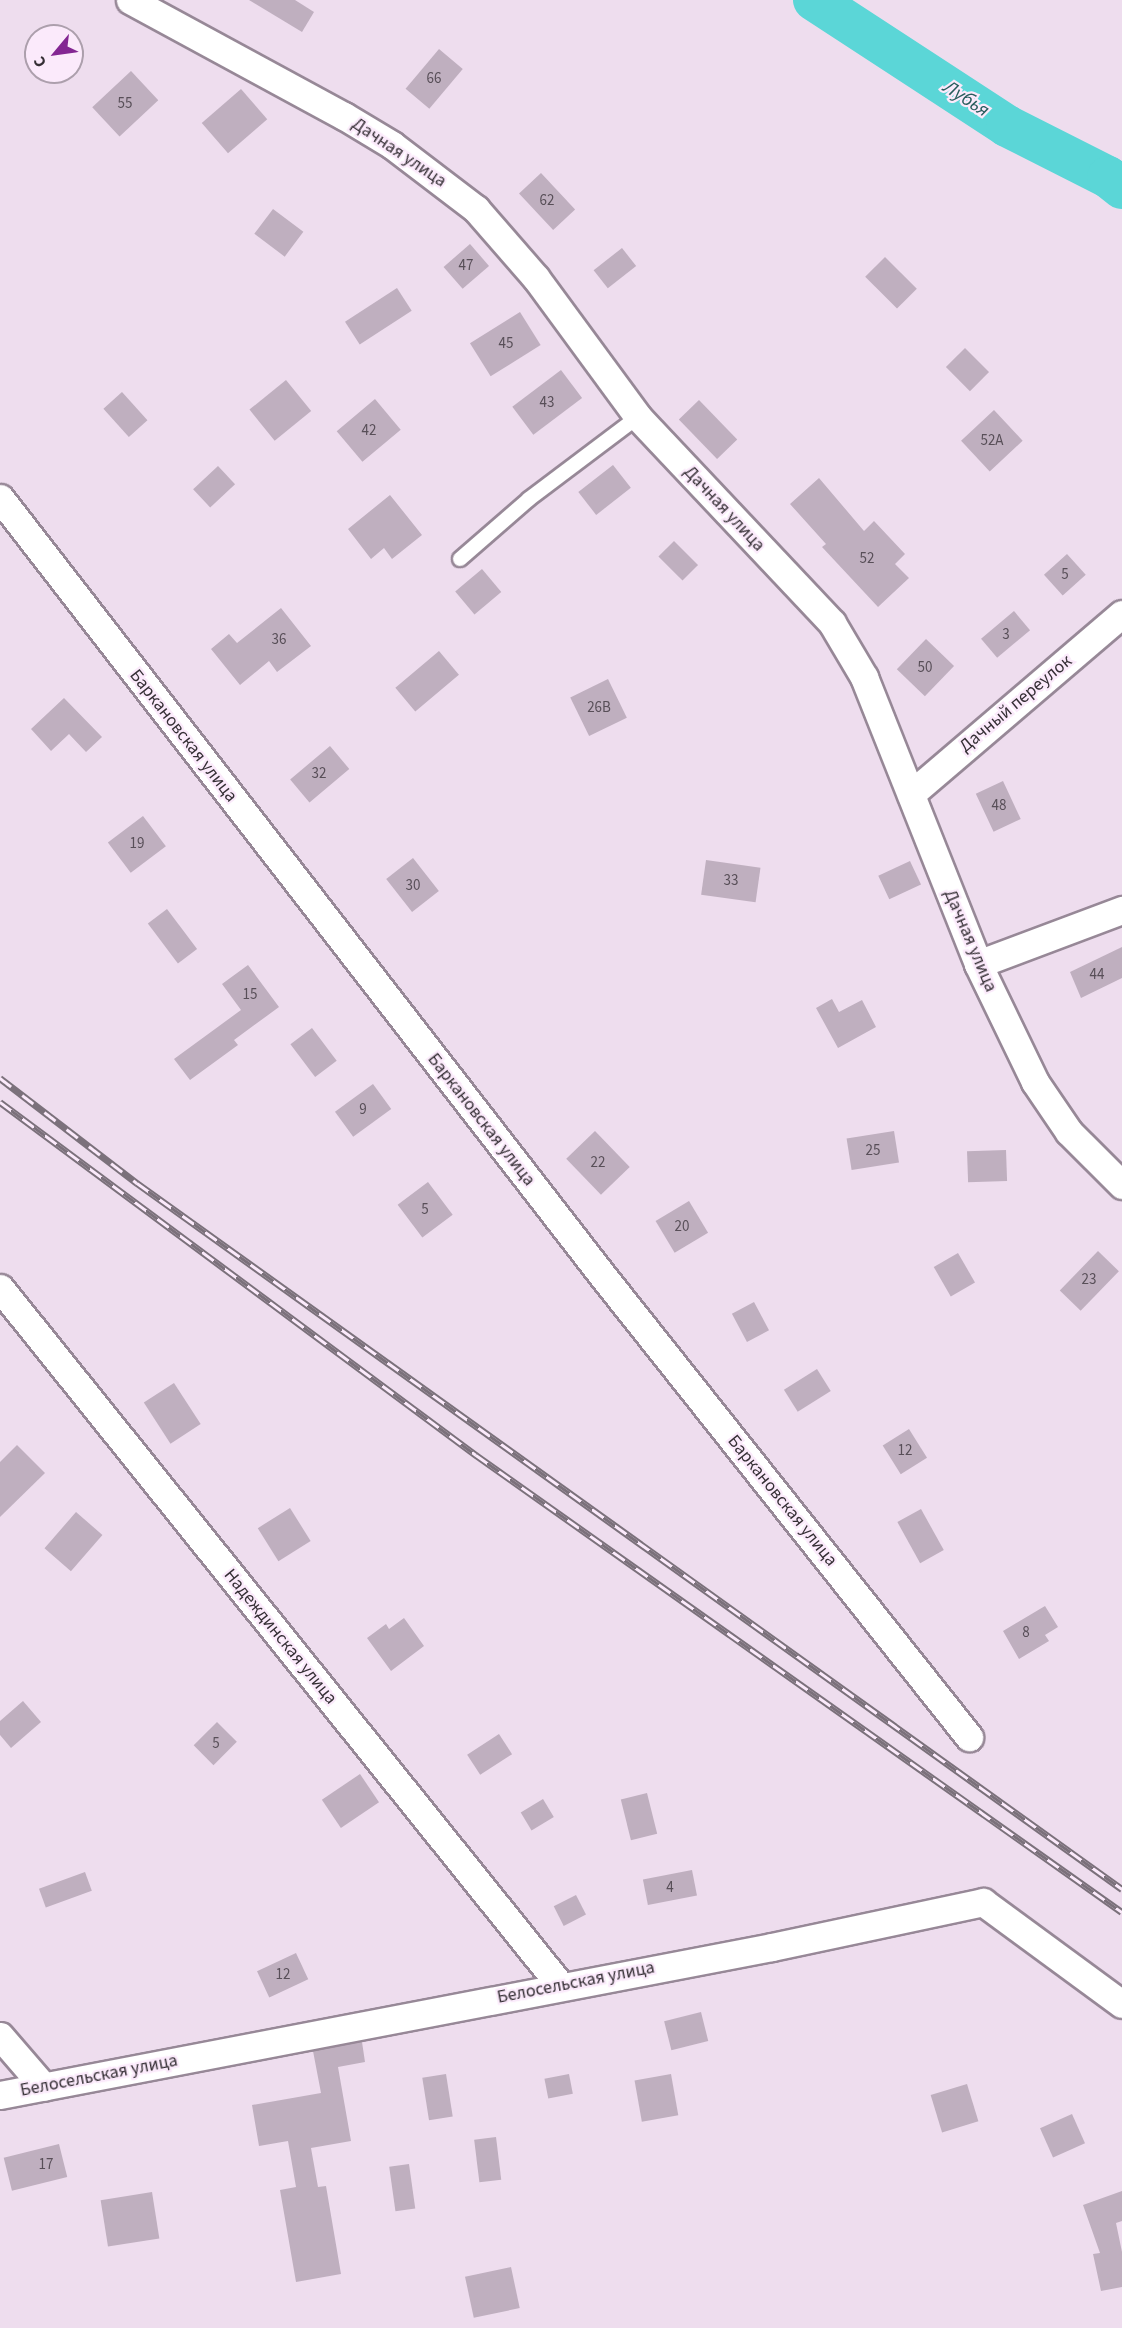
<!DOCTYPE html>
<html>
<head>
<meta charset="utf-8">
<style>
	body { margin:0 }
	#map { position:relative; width:1122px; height:2328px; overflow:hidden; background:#ede; font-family:"Source Sans 3",sans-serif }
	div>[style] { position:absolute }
	.river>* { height:42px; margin:-21px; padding:0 21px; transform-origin:21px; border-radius:21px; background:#5bd6d7 }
	.building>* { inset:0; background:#bfafbf; transform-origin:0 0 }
	.roads { filter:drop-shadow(2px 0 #978897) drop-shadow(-2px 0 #978897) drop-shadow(0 2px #978897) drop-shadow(0 -2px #978897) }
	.lane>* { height:14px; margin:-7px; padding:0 7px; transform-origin:7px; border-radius:7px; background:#fff }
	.street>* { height:27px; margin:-13.5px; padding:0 13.5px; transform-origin:13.5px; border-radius:13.5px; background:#fff }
	.rail>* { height:7px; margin-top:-3.5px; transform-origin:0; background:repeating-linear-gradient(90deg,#fbeafb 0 14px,#7b717b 0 28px); box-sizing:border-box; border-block:2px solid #7b717b }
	span { translate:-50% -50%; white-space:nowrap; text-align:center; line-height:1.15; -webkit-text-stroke:4.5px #fbeafb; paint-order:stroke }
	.number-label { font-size:15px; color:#584f58 }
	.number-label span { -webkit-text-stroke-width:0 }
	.street-label { font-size:18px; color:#352f35 }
	.water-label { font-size:20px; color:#285d5d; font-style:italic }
	.north { position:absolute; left:24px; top:24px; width:60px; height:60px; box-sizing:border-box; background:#fbeafb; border:2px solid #ac9fac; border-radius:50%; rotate:241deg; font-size:16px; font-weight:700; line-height:24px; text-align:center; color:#352f35 }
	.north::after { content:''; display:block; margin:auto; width:21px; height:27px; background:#832692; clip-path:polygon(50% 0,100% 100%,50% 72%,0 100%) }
</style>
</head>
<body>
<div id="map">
	<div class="river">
		<i style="left:814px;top:0;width:230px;rotate:33.1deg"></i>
		<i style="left:1007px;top:126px;width:113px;rotate:26.8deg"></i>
		<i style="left:1108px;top:177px;width:18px;rotate:38deg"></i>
	</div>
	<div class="building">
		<i style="clip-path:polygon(249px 0,295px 0,314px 12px,302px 32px)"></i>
		<i style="left:439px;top:49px;width:31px;height:52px;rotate:40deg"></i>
		<i style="left:131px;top:71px;width:40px;height:53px;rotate:47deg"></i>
		<i style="left:241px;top:89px;width:40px;height:52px;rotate:49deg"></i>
		<i style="left:541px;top:173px;width:50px;height:30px;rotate:47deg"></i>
		<i style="left:273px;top:209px;width:38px;height:31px;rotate:37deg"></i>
		<i style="left:470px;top:244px;width:29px;height:35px;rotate:49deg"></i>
		<i style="left:622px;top:248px;width:23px;height:36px;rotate:52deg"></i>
		<i style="left:885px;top:257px;width:45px;height:28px;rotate:45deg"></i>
		<i style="left:397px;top:288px;width:27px;height:62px;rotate:57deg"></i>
		<i style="left:520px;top:312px;width:39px;height:59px;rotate:58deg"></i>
		<i style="left:965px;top:348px;width:34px;height:27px;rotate:45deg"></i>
		<i style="left:561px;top:370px;width:35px;height:61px;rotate:53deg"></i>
		<i style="left:286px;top:380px;width:40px;height:47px;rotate:51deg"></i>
		<i style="left:122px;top:392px;width:38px;height:25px;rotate:48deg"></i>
		<i style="left:375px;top:399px;width:40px;height:50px;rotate:50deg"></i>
		<i style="left:699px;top:400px;width:55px;height:28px;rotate:46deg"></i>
		<i style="left:994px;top:410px;width:42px;height:45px;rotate:47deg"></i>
		<i style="left:613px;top:465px;width:29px;height:44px;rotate:52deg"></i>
		<i style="left:218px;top:466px;width:25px;height:34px;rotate:47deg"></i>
		<i style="clip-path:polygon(819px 478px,864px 531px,874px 521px,905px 554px,895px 564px,909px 578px,878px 607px,822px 547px,826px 544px,790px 504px)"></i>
		<i style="clip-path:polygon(390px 495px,422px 535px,392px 559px,384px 548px,371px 559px,348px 529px)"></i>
		<i style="left:674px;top:541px;width:34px;height:22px;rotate:45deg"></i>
		<i style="left:1067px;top:554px;width:28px;height:31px;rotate:48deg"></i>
		<i style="left:482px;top:569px;width:30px;height:35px;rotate:50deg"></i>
		<i style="clip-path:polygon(281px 608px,311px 646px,277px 672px,269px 661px,240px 685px,211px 649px,229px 634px,237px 643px)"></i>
		<i style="left:1014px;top:611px;width:25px;height:43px;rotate:50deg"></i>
		<i style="left:926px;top:639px;width:39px;height:42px;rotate:44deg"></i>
		<i style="left:439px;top:651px;width:31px;height:57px;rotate:50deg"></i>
		<i style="left:608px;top:679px;width:43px;height:42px;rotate:64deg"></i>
		<i style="clip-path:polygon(64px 698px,102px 737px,86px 752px,69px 734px,51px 751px,31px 729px)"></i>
		<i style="left:330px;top:746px;width:30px;height:52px;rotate:50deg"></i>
		<i style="left:1003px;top:781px;width:42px;height:30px;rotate:65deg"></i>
		<i style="left:143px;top:816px;width:38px;height:44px;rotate:53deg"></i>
		<i style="left:413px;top:858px;width:42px;height:34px;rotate:52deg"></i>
		<i style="left:706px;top:860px;width:55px;height:35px;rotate:8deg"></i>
		<i style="left:910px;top:861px;width:26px;height:35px;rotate:65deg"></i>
		<i style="left:167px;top:909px;width:50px;height:24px;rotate:53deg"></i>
		<i style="clip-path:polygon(1122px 947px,1122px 978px,1081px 998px,1070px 972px)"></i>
		<i style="clip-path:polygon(248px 965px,279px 1007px,234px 1040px,238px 1045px,190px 1080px,174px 1059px,241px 1010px,222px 984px)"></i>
		<i style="clip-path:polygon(832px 999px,839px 1012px,862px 1000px,876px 1027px,838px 1048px,816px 1008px)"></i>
		<i style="left:312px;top:1028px;width:41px;height:27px;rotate:53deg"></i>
		<i style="left:373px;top:1084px;width:31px;height:47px;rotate:54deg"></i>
		<i style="left:595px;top:1131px;width:50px;height:40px;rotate:46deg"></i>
		<i style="left:894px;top:1131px;width:32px;height:48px;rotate:81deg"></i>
		<i style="left:1006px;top:1150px;width:31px;height:39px;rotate:88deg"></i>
		<i style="left:428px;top:1182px;width:41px;height:38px;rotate:53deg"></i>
		<i style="left:689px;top:1201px;width:37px;height:39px;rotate:59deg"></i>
		<i style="left:1098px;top:1251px;width:29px;height:55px;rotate:44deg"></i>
		<i style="left:958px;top:1253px;width:34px;height:28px;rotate:60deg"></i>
		<i style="left:754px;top:1302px;width:32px;height:25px;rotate:62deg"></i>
		<i style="left:817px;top:1369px;width:26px;height:39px;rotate:58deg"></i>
		<i style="left:174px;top:1383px;width:49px;height:36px;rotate:57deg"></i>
		<i style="left:909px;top:1429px;width:34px;height:31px;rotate:58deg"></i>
		<i style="clip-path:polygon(17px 1445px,45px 1473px,0 1517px,0 1462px)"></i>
		<i style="left:290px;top:1508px;width:39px;height:38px;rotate:58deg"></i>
		<i style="left:921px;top:1509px;width:47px;height:27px;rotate:61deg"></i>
		<i style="left:76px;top:1512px;width:35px;height:48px;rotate:41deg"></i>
		<i style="clip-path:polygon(1045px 1606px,1058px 1627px,1045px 1635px,1049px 1641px,1019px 1659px,1003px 1631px)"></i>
		<i style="clip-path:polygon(404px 1618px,424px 1646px,391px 1671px,367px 1638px,386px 1624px,389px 1629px)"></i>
		<i style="clip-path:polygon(23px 1701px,41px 1722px,11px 1748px,0 1735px,0 1721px)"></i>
		<i style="left:217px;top:1722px;width:28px;height:33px;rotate:45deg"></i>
		<i style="left:499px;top:1734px;width:24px;height:38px;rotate:57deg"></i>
		<i style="left:360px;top:1774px;width:34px;height:46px;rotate:56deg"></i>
		<i style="left:647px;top:1793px;width:42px;height:27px;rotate:76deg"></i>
		<i style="left:543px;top:1799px;width:21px;height:26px;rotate:59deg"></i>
		<i style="left:692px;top:1870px;width:26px;height:50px;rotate:79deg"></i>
		<i style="left:85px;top:1872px;width:20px;height:49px;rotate:70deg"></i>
		<i style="left:576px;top:1895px;width:22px;height:25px;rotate:63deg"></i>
		<i style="left:296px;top:1953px;width:29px;height:43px;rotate:65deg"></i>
		<i style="left:701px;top:2012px;width:30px;height:38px;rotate:76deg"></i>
		<i style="clip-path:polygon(362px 2042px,365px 2062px,338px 2067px,351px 2141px,311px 2148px,318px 2187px,326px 2186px,341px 2274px,296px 2282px,280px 2190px,296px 2187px,288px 2141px,259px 2146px,252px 2105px,321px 2093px,313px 2051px)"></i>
		<i style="left:446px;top:2074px;width:43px;height:24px;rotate:81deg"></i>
		<i style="left:569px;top:2074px;width:20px;height:25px;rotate:79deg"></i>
		<i style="left:671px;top:2074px;width:42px;height:37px;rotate:80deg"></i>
		<i style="left:967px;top:2084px;width:39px;height:38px;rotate:73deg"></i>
		<i style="left:1072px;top:2114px;width:32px;height:35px;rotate:66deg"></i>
		<i style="left:496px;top:2137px;width:43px;height:22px;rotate:83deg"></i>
		<i style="left:59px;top:2144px;width:34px;height:57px;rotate:76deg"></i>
		<i style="left:409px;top:2164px;width:45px;height:20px;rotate:82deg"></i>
		<i style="clip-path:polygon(1122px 2191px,1122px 2221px,1116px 2223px,1122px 2252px,1122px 2287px,1101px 2291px,1093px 2254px,1100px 2253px,1083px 2205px)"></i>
		<i style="left:152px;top:2192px;width:47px;height:52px;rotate:81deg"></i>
		<i style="left:511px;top:2267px;width:42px;height:47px;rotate:78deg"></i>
	</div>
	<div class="roads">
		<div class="lane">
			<i style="left:460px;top:559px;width:91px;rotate:-41deg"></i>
			<i style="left:529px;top:499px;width:136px;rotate:-37deg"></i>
		</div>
		<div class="street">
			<i style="left:130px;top:0;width:243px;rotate:28.5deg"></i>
			<i style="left:344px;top:116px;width:56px;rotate:31.1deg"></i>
			<i style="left:392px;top:145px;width:106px;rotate:37.3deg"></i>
			<i style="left:476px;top:209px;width:91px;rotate:49deg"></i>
			<i style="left:536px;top:278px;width:172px;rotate:53.7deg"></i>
			<i style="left:638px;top:417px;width:283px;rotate:46.7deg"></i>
			<i style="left:832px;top:623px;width:63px;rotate:59.3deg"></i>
			<i style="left:864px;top:677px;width:309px;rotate:68.3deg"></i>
			<i style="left:978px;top:964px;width:131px;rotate:64.2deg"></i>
			<i style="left:1035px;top:1082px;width:60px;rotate:55.8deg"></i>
			<i style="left:1069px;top:1132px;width:75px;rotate:45deg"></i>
			<i style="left:0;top:498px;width:989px;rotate:52.23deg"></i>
			<i style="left:606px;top:1280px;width:584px;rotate:51.54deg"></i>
			<i style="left:911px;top:794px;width:277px;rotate:-40.5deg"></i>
			<i style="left:978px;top:964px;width:154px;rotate:-20.6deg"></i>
			<i style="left:0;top:1288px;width:894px;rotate:51.22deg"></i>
			<i style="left:0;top:2036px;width:67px;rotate:49.2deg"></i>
			<i style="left:0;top:2095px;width:786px;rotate:-10.85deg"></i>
			<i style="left:772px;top:1947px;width:216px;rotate:-12deg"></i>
			<i style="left:983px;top:1902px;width:172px;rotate:36.3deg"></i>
		</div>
	</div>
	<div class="rail">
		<i style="left:0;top:1078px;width:173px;rotate:37.5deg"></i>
		<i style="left:137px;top:1183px;width:1212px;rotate:35.63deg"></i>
		<i style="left:0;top:1102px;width:593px;rotate:36.56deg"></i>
		<i style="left:476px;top:1455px;width:791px;rotate:35.28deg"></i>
	</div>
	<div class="number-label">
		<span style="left:434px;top:79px">66</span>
		<span style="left:125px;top:104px">55</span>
		<span style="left:547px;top:201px">62</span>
		<span style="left:466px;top:266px">47</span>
		<span style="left:506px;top:344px">45</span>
		<span style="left:547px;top:403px">43</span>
		<span style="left:369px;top:431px">42</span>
		<span style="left:992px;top:441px">52А</span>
		<span style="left:867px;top:559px">52</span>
		<span style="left:1065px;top:575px">5</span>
		<span style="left:1006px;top:635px">3</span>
		<span style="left:279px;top:640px">36</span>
		<span style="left:925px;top:668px">50</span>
		<span style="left:599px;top:708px">26В</span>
		<span style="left:319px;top:774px">32</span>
		<span style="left:999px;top:806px">48</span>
		<span style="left:137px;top:844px">19</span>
		<span style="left:731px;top:881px">33</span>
		<span style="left:413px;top:886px">30</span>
		<span style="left:1097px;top:975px">44</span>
		<span style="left:250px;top:995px">15</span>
		<span style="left:363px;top:1110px">9</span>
		<span style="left:873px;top:1151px">25</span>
		<span style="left:598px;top:1163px">22</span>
		<span style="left:425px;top:1210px">5</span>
		<span style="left:682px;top:1227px">20</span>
		<span style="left:1089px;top:1280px">23</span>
		<span style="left:905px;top:1451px">12</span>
		<span style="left:1026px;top:1633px">8</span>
		<span style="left:216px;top:1744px">5</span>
		<span style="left:670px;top:1888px">4</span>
		<span style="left:283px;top:1975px">12</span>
		<span style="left:46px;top:2165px">17</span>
	</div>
	<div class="street-label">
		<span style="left:399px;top:153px;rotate:34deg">Дачная улица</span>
		<span style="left:724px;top:509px;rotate:47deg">Дачная улица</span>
		<span style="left:1016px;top:704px;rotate:-40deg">Дачный переулок</span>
		<span style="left:183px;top:736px;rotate:52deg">Баркановская улица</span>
		<span style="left:970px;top:941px;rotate:67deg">Дачная улица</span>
		<span style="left:481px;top:1120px;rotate:52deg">Баркановская улица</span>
		<span style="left:782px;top:1501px;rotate:51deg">Баркановская улица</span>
		<span style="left:280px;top:1637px;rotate:51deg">Надеждинская улица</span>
		<span style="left:576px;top:1983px;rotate:-11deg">Белосельская улица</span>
		<span style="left:99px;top:2076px;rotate:-11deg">Белосельская улица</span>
	</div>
	<div class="water-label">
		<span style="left:966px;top:99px;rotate:33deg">Лубья</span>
	</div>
	<div class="north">С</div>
</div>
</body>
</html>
